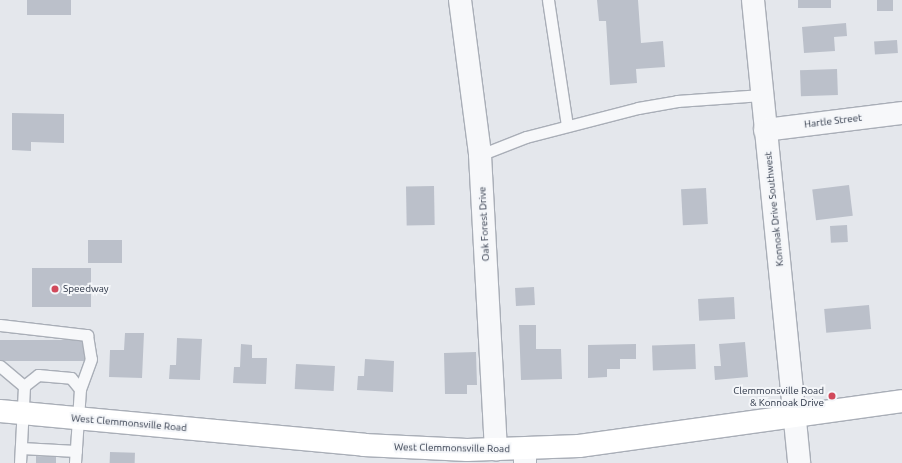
<!DOCTYPE html>
<html>
<head>
<meta charset="utf-8">
<style>
	body { margin:0 }
	#map { position:relative; width:902px; height:463px; overflow:hidden; background:#e4e7ec; font-family:Ubuntu,sans-serif }
	div>[style] { position:absolute }
	.building>* { inset:0; background:#bbc0ca; transform-origin:0 0 }
	.roads { filter:drop-shadow(1px 0 #a9aeb7) drop-shadow(-1px 0 #a9aeb7) drop-shadow(0 1px #a9aeb7) drop-shadow(0 -1px #a9aeb7) }
	.service>* { height:11px; margin:-5.5px; padding:0 5.5px; transform-origin:5.5px; border-radius:5.5px; background:#f7f8fa }
	.minor>* { height:22px; margin:-11px; padding:0 11px; transform-origin:11px; border-radius:11px; background:#f7f8fa }
	.secondary>* { height:22px; margin:-11px; padding:0 11px; transform-origin:11px; border-radius:11px; background:#fff }
	.dots>* { width:11px; height:11px; translate:-50% -50%; box-sizing:border-box; border:2px solid #f4f6f9; border-radius:50% }
	span { translate:-50% -50%; white-space:nowrap; text-align:center; line-height:1.15; -webkit-text-stroke:4px #f4f6f9; paint-order:stroke }
	.street-label { font-size:10px; color:#2b3445 }
	.poi-label { font-size:10px; color:#2b3445 }
	.left { translate:0 -50%; text-align:left }
	.right { translate:-100% -50%; text-align:right }
</style>
</head>
<body>
<div id="map">
	<div class="building">
		<i style="left:27px;top:0;width:44px;height:15px"></i>
		<i style="clip-path:polygon(597px 0,638px 0,641px 43px,663px 41px,665px 67px,636px 69px,637px 83px,610px 85px,606px 21px,599px 21px)"></i>
		<i style="left:798px;top:0;width:33px;height:8px"></i>
		<i style="left:877px;top:0;width:16px;height:11px"></i>
		<i style="clip-path:polygon(846px 23px,847px 36px,834px 37px,835px 51px,804px 53px,802px 27px)"></i>
		<i style="left:897px;top:40px;width:13px;height:23px;rotate:86deg"></i>
		<i style="left:837px;top:69px;width:26px;height:37px;rotate:88deg"></i>
		<i style="clip-path:polygon(12px 113px,64px 114px,64px 143px,31px 142px,31px 151px,12px 150px)"></i>
		<i style="left:849px;top:185px;width:31px;height:37px;rotate:83deg"></i>
		<i style="left:434px;top:186px;width:39px;height:28px;rotate:89deg"></i>
		<i style="left:706px;top:188px;width:36px;height:25px;rotate:87deg"></i>
		<i style="left:847px;top:225px;width:17px;height:17px;rotate:87deg"></i>
		<i style="left:88px;top:240px;width:34px;height:23px"></i>
		<i style="left:32px;top:268px;width:59px;height:39px"></i>
		<i style="left:534px;top:287px;width:18px;height:19px;rotate:87deg"></i>
		<i style="left:734px;top:297px;width:22px;height:36px;rotate:87deg"></i>
		<i style="left:869px;top:305px;width:24px;height:45px;rotate:85deg"></i>
		<i style="clip-path:polygon(519px 325px,536px 325px,536px 349px,561px 349px,562px 379px,521px 380px)"></i>
		<i style="clip-path:polygon(125px 333px,144px 333px,142px 378px,109px 377px,110px 350px,124px 350px)"></i>
		<i style="clip-path:polygon(177px 338px,202px 339px,200px 380px,169px 379px,170px 365px,176px 365px)"></i>
		<i style="left:0;top:340px;width:86px;height:21px"></i>
		<i style="clip-path:polygon(745px 342px,748px 377px,715px 380px,714px 366px,721px 366px,719px 344px)"></i>
		<i style="clip-path:polygon(241px 344px,252px 345px,252px 358px,267px 358px,266px 384px,233px 383px,234px 367px,240px 367px)"></i>
		<i style="clip-path:polygon(636px 344px,636px 359px,620px 359px,620px 369px,607px 369px,607px 377px,588px 378px,588px 345px)"></i>
		<i style="left:695px;top:344px;width:25px;height:43px;rotate:88deg"></i>
		<i style="clip-path:polygon(476px 352px,477px 385px,467px 385px,467px 394px,445px 394px,444px 353px)"></i>
		<i style="clip-path:polygon(365px 359px,394px 361px,393px 392px,357px 390px,358px 376px,364px 376px)"></i>
		<i style="left:296px;top:364px;width:39px;height:25px;rotate:3deg"></i>
		<i style="left:110px;top:452px;width:25px;height:11px;rotate:2deg"></i>
		<i style="clip-path:polygon(36px 456px,56px 457px,56px 463px,36px 463px)"></i>
	</div>
	<div class="roads">
		<div class="service">
			<i style="left:548px;top:0;width:127px;rotate:81.4deg"></i>
			<i style="left:480px;top:155px;width:49px;rotate:-21.4deg"></i>
			<i style="left:526px;top:137px;width:116px;rotate:-14.5deg"></i>
			<i style="left:638px;top:108px;width:40px;rotate:-10deg"></i>
			<i style="left:677px;top:101px;width:85px;rotate:-4deg"></i>
			<i style="left:0;top:325px;width:88px;rotate:6.6deg"></i>
			<i style="left:87px;top:335px;width:24px;rotate:81deg"></i>
			<i style="left:91px;top:359px;width:32px;rotate:110deg"></i>
			<i style="left:0;top:366px;width:31px;rotate:40deg"></i>
			<i style="left:21px;top:448px;width:55px;rotate:3.1deg"></i>
			<i style="left:20px;top:463px;width:77px;rotate:-87deg"></i>
			<i style="left:24px;top:386px;width:18px;rotate:-38deg"></i>
			<i style="left:38px;top:375px;width:33px;rotate:5deg"></i>
			<i style="left:71px;top:378px;width:14px;rotate:51deg"></i>
			<i style="left:80px;top:389px;width:74px;rotate:93.9deg"></i>
		</div>
		<div class="minor">
			<i style="left:460px;top:0;width:156px;rotate:82.6deg"></i>
			<i style="left:480px;top:155px;width:295px;rotate:86.9deg"></i>
			<i style="left:753px;top:0;width:465px;rotate:84.3deg"></i>
			<i style="left:765px;top:130px;width:138px;rotate:-7.1deg"></i>
			<i style="left:525px;top:450px;width:13px;rotate:90deg"></i>
		</div>
		<div class="secondary">
			<i style="left:0;top:411px;width:366px;rotate:5.3deg"></i>
			<i style="left:364px;top:445px;width:103px;rotate:2.8deg"></i>
			<i style="left:467px;top:450px;width:112px;rotate:-2deg"></i>
			<i style="left:579px;top:446px;width:326px;rotate:-7.9deg"></i>
		</div>
	</div>
	<div class="dots">
		<i style="left:55px;top:289px;background:#d1495b"></i>
		<i style="left:832px;top:396px;background:#d1495b"></i>
	</div>
	<div class="street-label">
		<span style="left:833px;top:121px;rotate:-7deg">Hartle Street</span>
		<span style="left:774px;top:209px;rotate:-96deg">Konnoak Drive Southwest</span>
		<span style="left:484px;top:224px;rotate:-93deg">Oak Forest Drive</span>
		<span style="left:129px;top:423px;rotate:5deg">West Clemmonsville Road</span>
		<span style="left:452px;top:448px;rotate:1deg">West Clemmonsville Road</span>
	</div>
	<div class="poi-label">
		<span class="left" style="left:63px;top:289px">Speedway</span>
		<span class="right" style="left:824px;top:396px">Clemmonsville Road<br>&amp; Konnoak Drive</span>
	</div>
</div>
</body>
</html>
